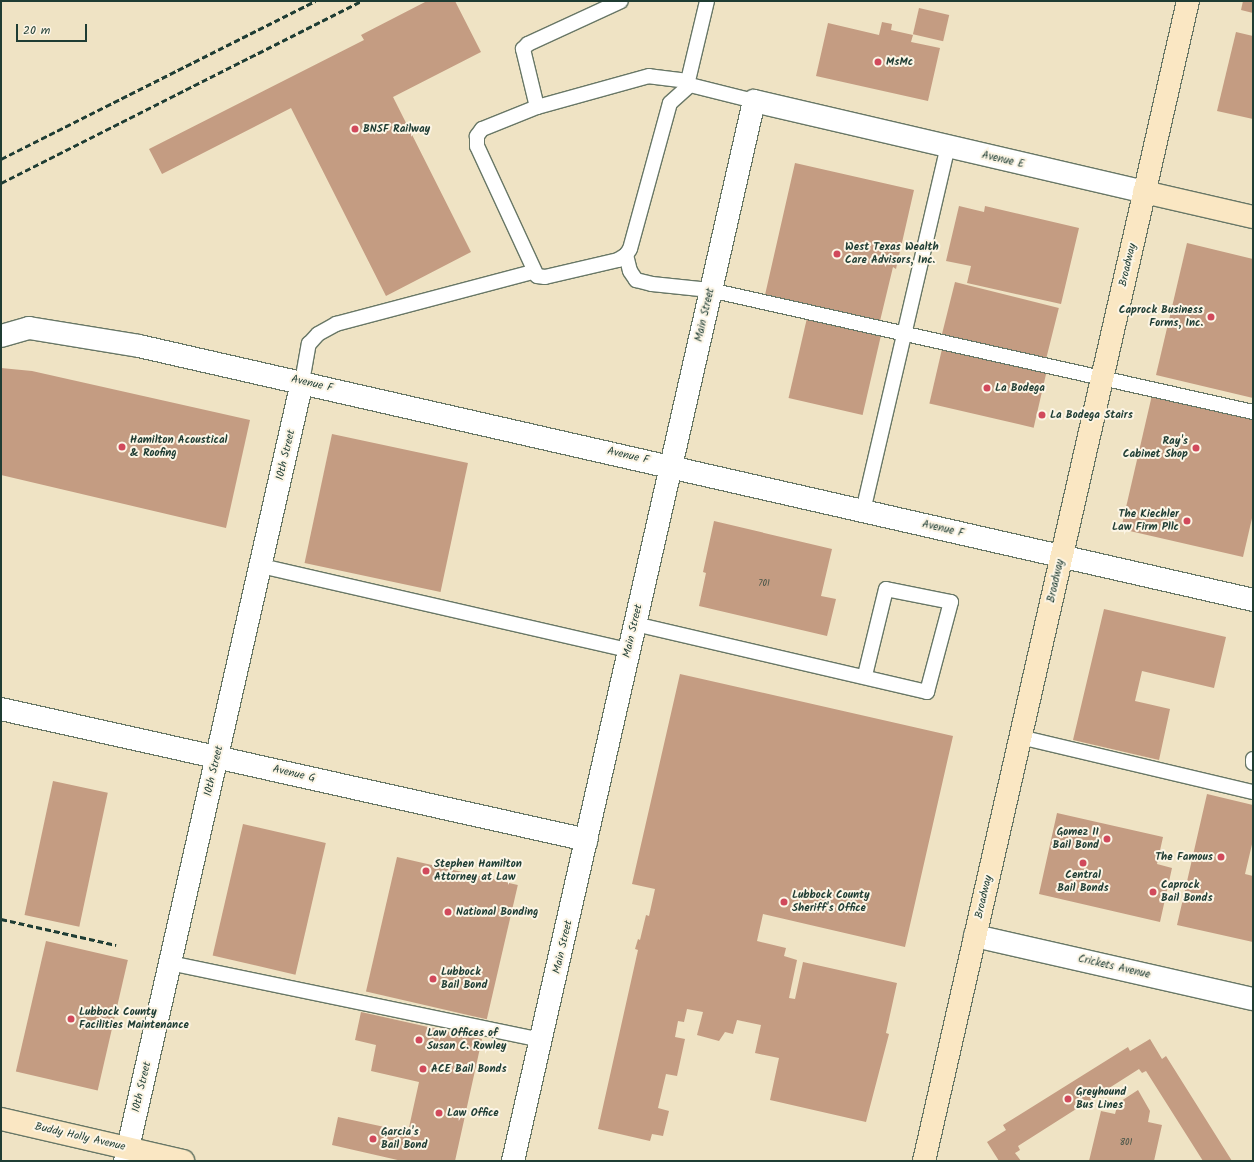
<!DOCTYPE html>
<html>
<head>
<meta charset="utf-8">
<style>
	body { margin:0 }
	#map { position:relative; width:1254px; height:1162px; overflow:hidden; background:#efe3c4; font-family:Kalam,sans-serif }
	div>[style] { position:absolute }
	.building>* { inset:0; background:#c49c82; transform-origin:0 0 }
	.roads { filter:drop-shadow(1px 0 #687766) drop-shadow(-1px 0 #687766) drop-shadow(0 1px #687766) drop-shadow(0 -1px #687766) }
	.service>* { height:14px; margin:-7px; padding:0 7px; transform-origin:7px; border-radius:7px; background:#fff }
	.minor>* { height:22px; margin:-11px; padding:0 11px; transform-origin:11px; border-radius:11px; background:#fff }
	.tertiary>* { height:22px; margin:-11px; padding:0 11px; transform-origin:11px; border-radius:11px; background:#fff }
	.secondary>* { height:22px; margin:-11px; padding:0 11px; transform-origin:11px; border-radius:11px; background:#fae7c3 }
	.rail>* { height:3px; margin-top:-1.5px; transform-origin:0; background:repeating-linear-gradient(90deg,#1f3d34 0 6px,transparent 0 9px) }
	.dots>* { width:11px; height:11px; translate:-50% -50%; box-sizing:border-box; border:2px solid #fcf5e5; border-radius:50% }
	span { translate:-50% -50%; white-space:nowrap; text-align:center; line-height:1.15; -webkit-text-stroke:4px #fcf5e5; paint-order:stroke }
	.number-label { font-size:9px; color:#485548 }
	.number-label span { -webkit-text-stroke-width:0 }
	.poi-label { font-size:11px; color:#1f3d34; font-weight:700 }
	.left { translate:0 -50%; text-align:left }
	.right { translate:-100% -50%; text-align:right }
	.street-label { font-size:11px; color:#1f3d34 }
	.frame { position:absolute; inset:0; border:2px solid #1f3d34; pointer-events:none }
	.scale { position:absolute; left:16px; top:24px; width:71px; height:18px; box-sizing:border-box; border:2px solid #1f3d34; border-top:0; padding-left:5px; font-size:12px; line-height:14px; white-space:nowrap; color:#1f3d34; -webkit-text-stroke:3px #fcf5e5; paint-order:stroke }
</style>
</head>
<body>
<div id="map">
	<div class="building">
		<i style="clip-path:polygon(427px 1px,455px 1px,481px 52px,393px 97px,471px 252px,386px 296px,291px 108px,162px 174px,149px 149px,364px 40px,361px 35px)"></i>
		<i style="clip-path:polygon(1243px 1px,1253px 1px,1253px 13px,1241px 10px)"></i>
		<i style="left:919px;top:8px;width:31px;height:27px;rotate:13deg"></i>
		<i style="clip-path:polygon(882px 22px,892px 24px,891px 30px,913px 35px,911px 42px,940px 48px,928px 101px,816px 76px,828px 23px,879px 35px)"></i>
		<i style="clip-path:polygon(1236px 32px,1253px 36px,1253px 119px,1217px 111px)"></i>
		<i style="clip-path:polygon(795px 163px,914px 190px,896px 269px,893px 267px,880px 321px,765px 295px)"></i>
		<i style="clip-path:polygon(959px 206px,984px 212px,985px 206px,1079px 228px,1061px 304px,967px 283px,971px 266px,946px 261px)"></i>
		<i style="clip-path:polygon(1187px 243px,1253px 259px,1253px 398px,1156px 375px)"></i>
		<i style="left:955px;top:282px;width:107px;height:55px;rotate:14deg"></i>
		<i style="left:807px;top:318px;width:76px;height:82px;rotate:13deg"></i>
		<i style="left:942px;top:349px;width:107px;height:56px;rotate:13deg"></i>
		<i style="clip-path:polygon(1px 368px,32px 371px,250px 420px,226px 528px,1px 475px)"></i>
		<i style="clip-path:polygon(1152px 395px,1253px 419px,1253px 514px,1243px 557px,1121px 529px)"></i>
		<i style="left:332px;top:434px;width:139px;height:132px;rotate:12deg"></i>
		<i style="clip-path:polygon(714px 521px,832px 549px,821px 596px,836px 599px,827px 636px,699px 606px,706px 573px,703px 572px)"></i>
		<i style="clip-path:polygon(1104px 609px,1226px 637px,1214px 688px,1142px 671px,1135px 701px,1170px 709px,1159px 760px,1073px 740px)"></i>
		<i style="clip-path:polygon(680px 674px,953px 736px,905px 947px,763px 914px,757px 941px,786px 948px,784px 956px,797px 960px,789px 998px,795px 999px,803px 962px,897px 983px,886px 1033px,889px 1034px,866px 1122px,770px 1100px,779px 1058px,755px 1053px,761px 1025px,737px 1020px,733px 1034px,725px 1032px,719px 1041px,697px 1035px,703px 1012px,687px 1009px,684px 1022px,678px 1021px,675px 1037px,685px 1039px,677px 1076px,666px 1074px,658px 1108px,669px 1111px,663px 1136px,652px 1134px,650px 1141px,598px 1129px,638px 950px,635px 949px,638px 939px,640px 940px,646px 915px,649px 916px,655px 889px,632px 884px)"></i>
		<i style="left:53px;top:781px;width:56px;height:137px;rotate:12deg"></i>
		<i style="clip-path:polygon(1207px 794px,1253px 805px,1253px 840px,1245px 874px,1253px 876px,1253px 942px,1177px 925px)"></i>
		<i style="clip-path:polygon(1057px 813px,1163px 837px,1157px 864px,1172px 868px,1160px 922px,1039px 894px)"></i>
		<i style="left:243px;top:824px;width:85px;height:135px;rotate:13deg"></i>
		<i style="left:397px;top:857px;width:124px;height:138px;rotate:13deg"></i>
		<i style="left:46px;top:941px;width:84px;height:134px;rotate:13deg"></i>
		<i style="clip-path:polygon(361px 1012px,482px 1039px,455px 1161px,402px 1161px,332px 1145px,338px 1117px,408px 1132px,419px 1082px,371px 1071px,376px 1045px,355px 1040px)"></i>
		<i style="clip-path:polygon(1150px 1039px,1162px 1059px,1166px 1056px,1232px 1161px,1203px 1161px,1146px 1071px,1142px 1073px,1139px 1069px,1018px 1146px,1020px 1150px,1015px 1153px,1021px 1161px,999px 1161px,987px 1142px,1006px 1130px,1003px 1125px,1128px 1047px,1130px 1051px)"></i>
		<i style="clip-path:polygon(1138px 1090px,1150px 1111px,1148px 1122px,1162px 1125px,1154px 1161px,1089px 1161px,1101px 1111px,1115px 1114px,1118px 1103px)"></i>
	</div>
	<div class="roads">
		<div class="service">
			<i style="left:707px;top:1px;width:82px;rotate:103.4deg"></i>
			<i style="left:688px;top:81px;width:4px;rotate:63deg"></i>
			<i style="left:690px;top:85px;width:66px;rotate:14deg"></i>
			<i style="left:688px;top:81px;width:39px;rotate:-173deg"></i>
			<i style="left:649px;top:76px;width:116px;rotate:164.5deg"></i>
			<i style="left:537px;top:107px;width:59px;rotate:158.2deg"></i>
			<i style="left:482px;top:129px;width:9px;rotate:126deg"></i>
			<i style="left:477px;top:136px;width:10px;rotate:90deg"></i>
			<i style="left:477px;top:146px;width:143px;rotate:65.2deg"></i>
			<i style="left:537px;top:276px;width:8px;rotate:7deg"></i>
			<i style="left:545px;top:277px;width:75px;rotate:-13.1deg"></i>
			<i style="left:618px;top:260px;width:9px;rotate:-32deg"></i>
			<i style="left:626px;top:255px;width:7px;rotate:-56deg"></i>
			<i style="left:630px;top:249px;width:151px;rotate:-74.7deg"></i>
			<i style="left:670px;top:103px;width:27px;rotate:-42deg"></i>
			<i style="left:537px;top:107px;width:60px;rotate:-103.6deg"></i>
			<i style="left:523px;top:49px;width:7px;rotate:-45deg"></i>
			<i style="left:528px;top:44px;width:102px;rotate:-24.8deg"></i>
			<i style="left:626px;top:255px;width:16px;rotate:76deg"></i>
			<i style="left:630px;top:271px;width:11px;rotate:56deg"></i>
			<i style="left:636px;top:280px;width:16px;rotate:14deg"></i>
			<i style="left:652px;top:284px;width:58px;rotate:5.9deg"></i>
			<i style="left:710px;top:290px;width:557px;rotate:12.66deg"></i>
			<i style="left:302px;top:382px;width:39px;rotate:-80deg"></i>
			<i style="left:309px;top:344px;width:13px;rotate:-48deg"></i>
			<i style="left:318px;top:334px;width:21px;rotate:-29deg"></i>
			<i style="left:336px;top:324px;width:204px;rotate:-14.8deg"></i>
			<i style="left:863px;top:511px;width:374px;rotate:-76.9deg"></i>
			<i style="left:261px;top:566px;width:377px;rotate:12.9deg"></i>
			<i style="left:635px;top:624px;width:300px;rotate:13.1deg"></i>
			<i style="left:927px;top:692px;width:93px;rotate:-75.1deg"></i>
			<i style="left:951px;top:602px;width:66px;rotate:-168.7deg"></i>
			<i style="left:886px;top:589px;width:89px;rotate:103.7deg"></i>
			<i style="left:1020px;top:737px;width:239px;rotate:13.3deg"></i>
			<i style="left:1253px;top:759px;width:4px;rotate:90deg"></i>
			<i style="left:170px;top:963px;width:379px;rotate:11.7deg"></i>
		</div>
		<div class="minor">
			<i style="left:1px;top:336px;width:29px;rotate:-16deg"></i>
			<i style="left:29px;top:328px;width:111px;rotate:9.3deg"></i>
			<i style="left:139px;top:346px;width:1143px;rotate:12.84deg"></i>
			<i style="left:1px;top:709px;width:600px;rotate:12.6deg"></i>
			<i style="left:975px;top:936px;width:285px;rotate:12.8deg"></i>
			<i style="left:125px;top:1161px;width:799px;rotate:-77.2deg"></i>
		</div>
		<div class="tertiary">
			<i style="left:513px;top:1161px;width:1087px;rotate:-77.19deg"></i>
			<i style="left:754px;top:101px;width:400px;rotate:13.1deg"></i>
		</div>
		<div class="secondary">
			<i style="left:1144px;top:192px;width:112px;rotate:12.9deg"></i>
			<i style="left:1px;top:1119px;width:187px;rotate:13deg"></i>
			<i style="left:924px;top:1161px;width:1190px;rotate:-77.18deg"></i>
		</div>
	</div>
	<div class="rail">
		<i style="left:1px;top:159px;width:352px;rotate:-26.7deg"></i>
		<i style="left:1px;top:183px;width:404px;rotate:-26.8deg"></i>
		<i style="left:1px;top:919px;width:118px;rotate:12.7deg"></i>
	</div>
	<div class="dots">
		<i style="left:878px;top:62px;background:#d1495b"></i>
		<i style="left:355px;top:129px;background:#d1495b"></i>
		<i style="left:837px;top:254px;background:#d1495b"></i>
		<i style="left:1211px;top:317px;background:#d1495b"></i>
		<i style="left:987px;top:388px;background:#d1495b"></i>
		<i style="left:1042px;top:415px;background:#d1495b"></i>
		<i style="left:122px;top:447px;background:#d1495b"></i>
		<i style="left:1196px;top:448px;background:#d1495b"></i>
		<i style="left:1187px;top:521px;background:#d1495b"></i>
		<i style="left:1107px;top:839px;background:#d1495b"></i>
		<i style="left:1221px;top:857px;background:#d1495b"></i>
		<i style="left:1083px;top:863px;background:#d1495b"></i>
		<i style="left:426px;top:871px;background:#d1495b"></i>
		<i style="left:1153px;top:892px;background:#d1495b"></i>
		<i style="left:784px;top:902px;background:#d1495b"></i>
		<i style="left:448px;top:912px;background:#d1495b"></i>
		<i style="left:433px;top:979px;background:#d1495b"></i>
		<i style="left:71px;top:1019px;background:#d1495b"></i>
		<i style="left:419px;top:1040px;background:#d1495b"></i>
		<i style="left:423px;top:1069px;background:#d1495b"></i>
		<i style="left:1068px;top:1099px;background:#d1495b"></i>
		<i style="left:439px;top:1113px;background:#d1495b"></i>
		<i style="left:373px;top:1139px;background:#d1495b"></i>
	</div>
	<div class="number-label">
		<span style="left:764px;top:584px">701</span>
		<span style="left:1126px;top:1143px">801</span>
	</div>
	<div class="poi-label">
		<span class="left" style="left:886px;top:62px">MsMc</span>
		<span class="left" style="left:363px;top:129px">BNSF Railway</span>
		<span class="left" style="left:845px;top:254px">West Texas Wealth<br>Care Advisors, Inc.</span>
		<span class="right" style="left:1203px;top:317px">Caprock Business<br>Forms, Inc.</span>
		<span class="left" style="left:995px;top:388px">La Bodega</span>
		<span class="left" style="left:1050px;top:415px">La Bodega Stairs</span>
		<span class="left" style="left:130px;top:447px">Hamilton Acoustical<br>&amp; Roofing</span>
		<span class="right" style="left:1188px;top:448px">Ray's<br>Cabinet Shop</span>
		<span class="right" style="left:1179px;top:521px">The Kiechler<br>Law Firm Pllc</span>
		<span class="right" style="left:1099px;top:839px">Gomez II<br>Bail Bond</span>
		<span class="right" style="left:1213px;top:857px">The Famous</span>
		<span class="left" style="left:434px;top:871px">Stephen Hamilton<br>Attorney at Law</span>
		<span style="left:1083px;top:882px">Central<br>Bail Bonds</span>
		<span class="left" style="left:1161px;top:892px">Caprock<br>Bail Bonds</span>
		<span class="left" style="left:792px;top:902px">Lubbock County<br>Sheriff's Office</span>
		<span class="left" style="left:456px;top:912px">National Bonding</span>
		<span class="left" style="left:441px;top:979px">Lubbock<br>Bail Bond</span>
		<span class="left" style="left:79px;top:1019px">Lubbock County<br>Facilities Maintenance</span>
		<span class="left" style="left:427px;top:1040px">Law Offices of<br>Susan C. Rowley</span>
		<span class="left" style="left:431px;top:1069px">ACE Bail Bonds</span>
		<span class="left" style="left:1076px;top:1099px">Greyhound<br>Bus Lines</span>
		<span class="left" style="left:447px;top:1113px">Law Office</span>
		<span class="left" style="left:381px;top:1139px">Garcia's<br>Bail Bond</span>
	</div>
	<div class="street-label">
		<span style="left:1003px;top:160px;rotate:13deg">Avenue E</span>
		<span style="left:1128px;top:265px;rotate:-77deg">Broadway</span>
		<span style="left:705px;top:315px;rotate:-77deg">Main Street</span>
		<span style="left:312px;top:384px;rotate:13deg">Avenue F</span>
		<span style="left:286px;top:455px;rotate:-77deg">10th Street</span>
		<span style="left:628px;top:456px;rotate:13deg">Avenue F</span>
		<span style="left:943px;top:529px;rotate:13deg">Avenue F</span>
		<span style="left:1056px;top:581px;rotate:-77deg">Broadway</span>
		<span style="left:633px;top:631px;rotate:-77deg">Main Street</span>
		<span style="left:214px;top:771px;rotate:-77deg">10th Street</span>
		<span style="left:294px;top:774px;rotate:13deg">Avenue G</span>
		<span style="left:984px;top:897px;rotate:-77deg">Broadway</span>
		<span style="left:563px;top:947px;rotate:-77deg">Main Street</span>
		<span style="left:1114px;top:967px;rotate:13deg">Crickets Avenue</span>
		<span style="left:142px;top:1087px;rotate:-77deg">10th Street</span>
		<span style="left:80px;top:1137px;rotate:13deg">Buddy Holly Avenue</span>
	</div>
	<div class="frame"></div>
	<div class="scale">20 m</div>
</div>
</body>
</html>
